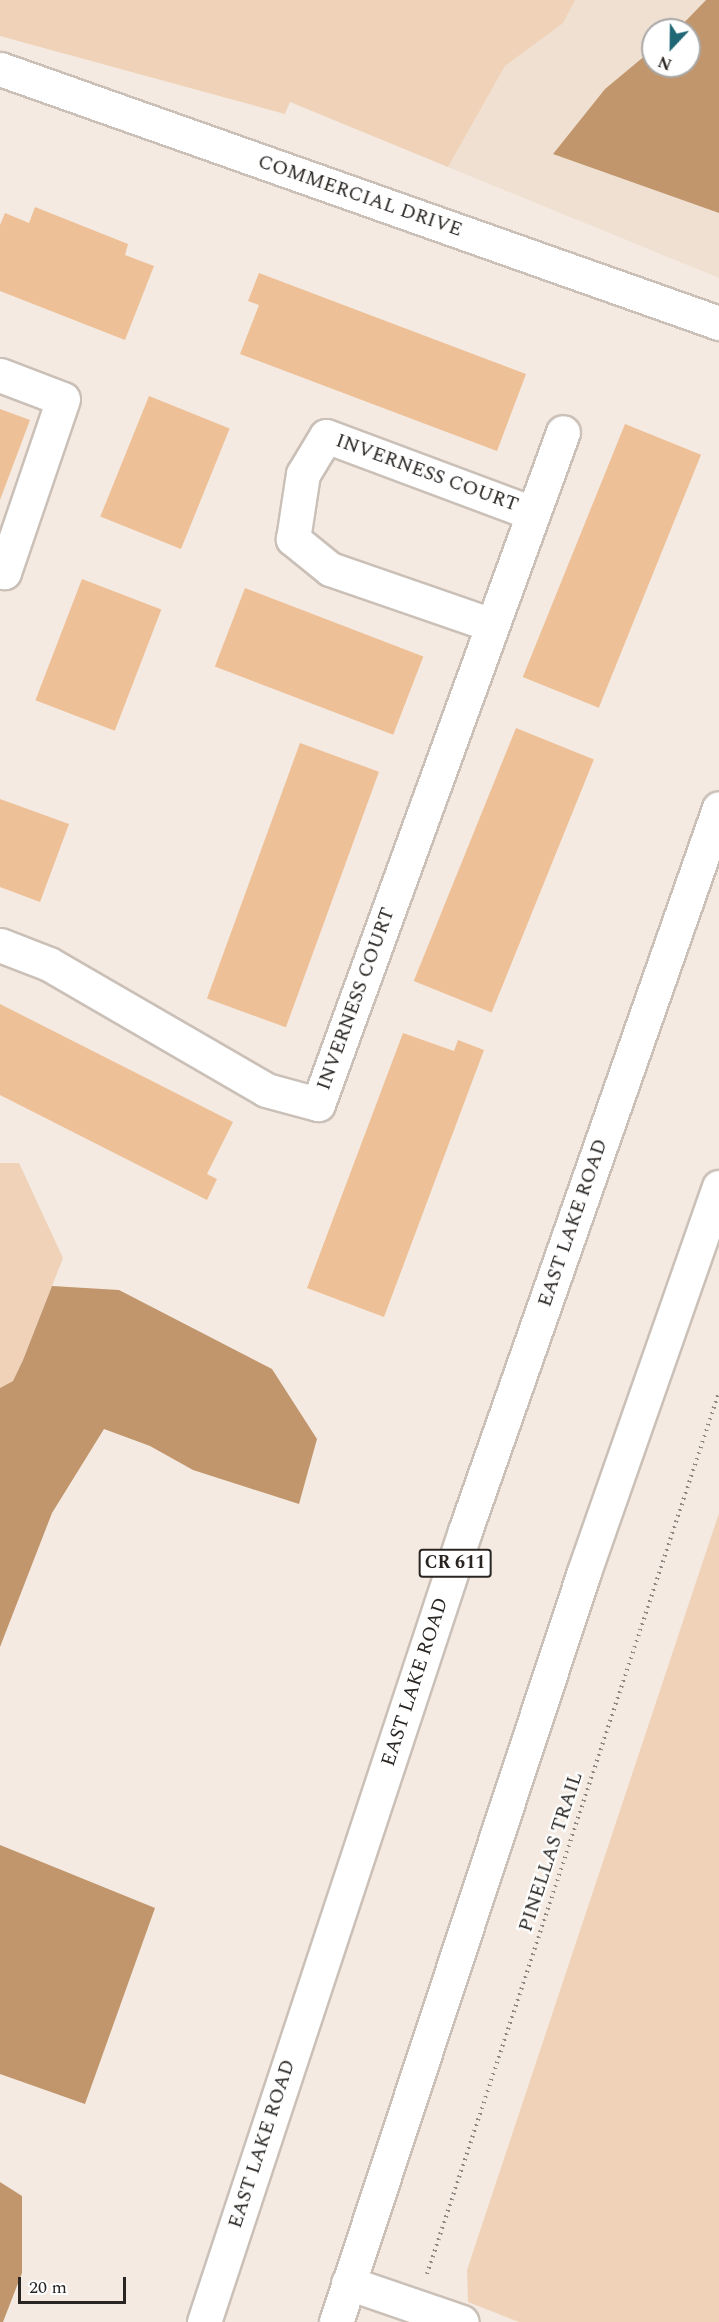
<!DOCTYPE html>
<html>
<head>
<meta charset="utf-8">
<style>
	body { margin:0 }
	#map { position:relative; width:719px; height:2322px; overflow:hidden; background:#f4eae1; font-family:Spectral,serif }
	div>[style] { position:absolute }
	.built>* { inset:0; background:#f0e0d1 }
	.green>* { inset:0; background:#efd2b7 }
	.water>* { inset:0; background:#c1966d }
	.building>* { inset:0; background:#eec097; transform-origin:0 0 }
	.path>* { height:4px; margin-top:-2px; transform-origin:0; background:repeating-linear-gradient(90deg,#8f8882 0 1.5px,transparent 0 6px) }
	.roads { filter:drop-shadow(2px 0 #cac0b8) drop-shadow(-2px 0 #cac0b8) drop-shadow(0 2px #cac0b8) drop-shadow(0 -2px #cac0b8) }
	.minor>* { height:33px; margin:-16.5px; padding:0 16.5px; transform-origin:16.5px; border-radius:16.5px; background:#fff }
	.primary>* { height:33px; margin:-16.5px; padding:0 16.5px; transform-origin:16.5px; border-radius:16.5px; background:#fff }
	span { translate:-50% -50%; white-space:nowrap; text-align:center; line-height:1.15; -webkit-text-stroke:4.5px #fff; paint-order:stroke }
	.shield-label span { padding:2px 4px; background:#fff; border:2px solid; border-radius:4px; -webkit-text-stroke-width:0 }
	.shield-label { font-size:18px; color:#292522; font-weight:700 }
	.street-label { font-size:20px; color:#292522 }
	.north { position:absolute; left:641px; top:18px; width:60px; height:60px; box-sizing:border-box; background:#fff; border:2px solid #a9a8a7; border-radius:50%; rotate:202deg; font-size:16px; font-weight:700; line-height:24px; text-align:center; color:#292522 }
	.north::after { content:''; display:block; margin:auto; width:21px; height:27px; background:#1f6775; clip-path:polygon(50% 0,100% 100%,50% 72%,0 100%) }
	.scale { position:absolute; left:18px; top:2277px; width:108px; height:27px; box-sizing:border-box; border:3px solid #292522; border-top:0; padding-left:8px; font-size:18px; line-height:21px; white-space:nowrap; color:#292522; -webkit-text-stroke:4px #fff; paint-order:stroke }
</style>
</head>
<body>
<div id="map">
	<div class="built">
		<i style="clip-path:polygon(575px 0,706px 0,677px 30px,653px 30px,653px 49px,605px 89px,553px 154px,719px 213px,719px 278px,448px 167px,505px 66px,562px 23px)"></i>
	</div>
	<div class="green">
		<i style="clip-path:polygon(0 0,575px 0,563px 23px,505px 66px,448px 167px,290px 102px,285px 114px,0 36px)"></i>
		<i style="clip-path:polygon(0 1163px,19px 1163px,63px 1258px,23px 1360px,13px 1381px,0 1388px)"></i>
		<i style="clip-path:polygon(719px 1513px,719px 2322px,519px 2322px,468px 2302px,467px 2270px)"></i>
	</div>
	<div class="water">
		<i style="clip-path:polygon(706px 0,719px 0,719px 213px,553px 154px,605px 89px,653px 49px,653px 66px,689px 66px,689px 30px,677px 30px)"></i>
		<i style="clip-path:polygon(52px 1286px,119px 1290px,272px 1369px,317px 1439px,299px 1504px,193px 1470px,150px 1446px,104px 1429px,52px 1513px,0 1647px,0 1388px,13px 1381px,23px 1360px)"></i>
		<i style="clip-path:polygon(0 1845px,155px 1908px,85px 2104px,0 2074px)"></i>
		<i style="clip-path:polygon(0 2182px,22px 2196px,22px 2273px,3px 2322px,0 2322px)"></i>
	</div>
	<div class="building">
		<i style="clip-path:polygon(35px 207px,128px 244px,125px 255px,154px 266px,125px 340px,0 291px,0 225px,5px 213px,29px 223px)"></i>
		<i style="clip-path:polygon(259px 273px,526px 374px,497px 451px,240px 354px,259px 305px,248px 301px)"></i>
		<i style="left:149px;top:396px;width:87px;height:130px;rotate:22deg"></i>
		<i style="clip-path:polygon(0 409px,30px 420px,0 500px)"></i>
		<i style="left:625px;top:424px;width:82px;height:273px;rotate:22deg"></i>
		<i style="left:82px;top:579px;width:85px;height:130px;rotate:21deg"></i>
		<i style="left:245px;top:588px;width:191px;height:84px;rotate:21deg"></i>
		<i style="left:516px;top:728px;width:84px;height:273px;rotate:22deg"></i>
		<i style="left:300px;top:743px;width:84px;height:272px;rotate:20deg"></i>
		<i style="clip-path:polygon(0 799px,69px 824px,40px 902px,0 887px)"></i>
		<i style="clip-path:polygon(0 1004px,233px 1122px,207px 1174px,217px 1179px,207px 1200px,0 1095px)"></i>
		<i style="clip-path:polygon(403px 1033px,454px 1051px,458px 1040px,484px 1050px,384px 1317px,307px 1288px)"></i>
	</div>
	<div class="path">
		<i style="left:427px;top:2274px;width:929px;rotate:-71.68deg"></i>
	</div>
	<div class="roads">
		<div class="minor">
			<i style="left:0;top:69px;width:763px;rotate:19.46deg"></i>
			<i style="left:0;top:375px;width:67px;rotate:20.9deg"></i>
			<i style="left:63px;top:399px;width:183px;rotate:108.8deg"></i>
			<i style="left:4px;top:572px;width:4px;rotate:-153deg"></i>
			<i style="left:492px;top:625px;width:171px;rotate:-160.9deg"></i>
			<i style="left:330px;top:569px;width:48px;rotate:-141deg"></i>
			<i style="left:293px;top:539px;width:66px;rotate:-81.3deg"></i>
			<i style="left:303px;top:474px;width:44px;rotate:-58.8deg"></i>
			<i style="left:326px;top:436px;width:220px;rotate:20.5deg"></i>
			<i style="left:0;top:945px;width:53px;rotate:21.2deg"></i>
			<i style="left:49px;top:964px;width:251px;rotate:30.1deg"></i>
			<i style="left:266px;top:1090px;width:54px;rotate:15.1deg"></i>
			<i style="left:318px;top:1104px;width:715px;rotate:-69.97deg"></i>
			<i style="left:348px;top:2283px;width:120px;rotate:18.9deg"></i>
		</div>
		<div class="primary">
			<i style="left:204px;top:2322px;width:833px;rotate:-71.74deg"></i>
			<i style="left:465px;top:1531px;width:766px;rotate:-70.64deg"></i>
			<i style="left:336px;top:2322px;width:790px;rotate:-71.7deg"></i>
			<i style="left:584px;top:1572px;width:408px;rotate:-70.7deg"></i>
		</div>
	</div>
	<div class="shield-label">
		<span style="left:455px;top:1563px">CR 611</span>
	</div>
	<div class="street-label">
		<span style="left:360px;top:196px;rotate:19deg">COMMERCIAL DRIVE</span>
		<span style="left:427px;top:473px;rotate:20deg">INVERNESS COURT</span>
		<span style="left:356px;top:999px;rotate:-70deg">INVERNESS COURT</span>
		<span style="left:573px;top:1223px;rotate:-71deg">EAST LAKE ROAD</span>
		<span style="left:415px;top:1682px;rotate:-72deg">EAST LAKE ROAD</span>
		<span style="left:551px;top:1852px;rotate:-72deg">PINELLAS TRAIL</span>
		<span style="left:262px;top:2144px;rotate:-72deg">EAST LAKE ROAD</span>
	</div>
	<div class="north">N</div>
	<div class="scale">20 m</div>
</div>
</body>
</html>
